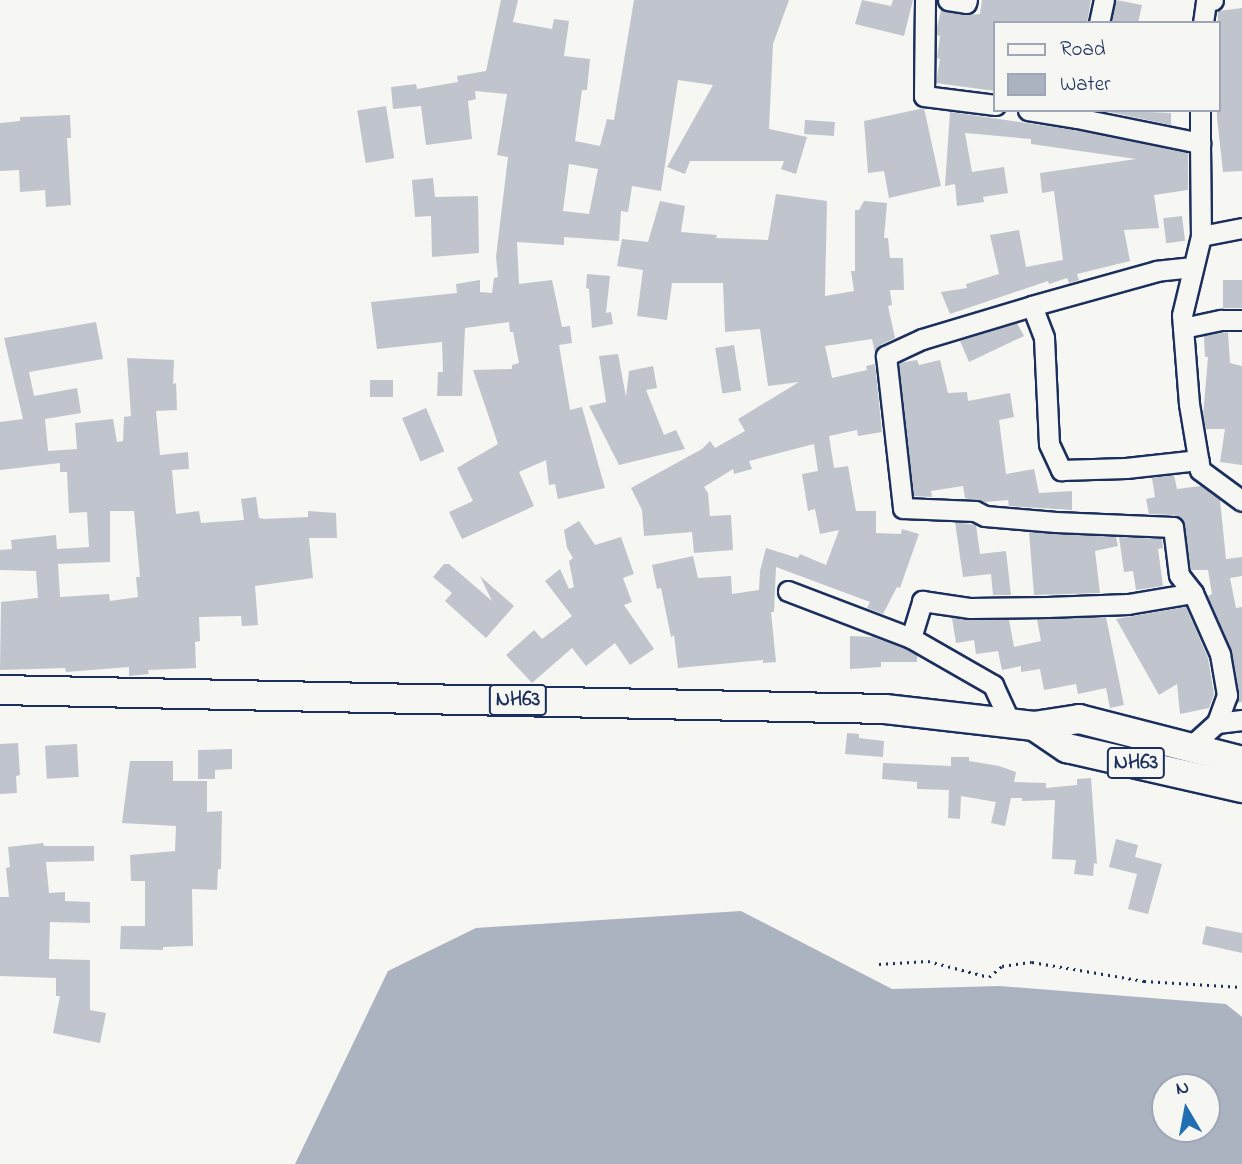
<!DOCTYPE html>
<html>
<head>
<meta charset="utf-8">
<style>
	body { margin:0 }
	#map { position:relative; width:1242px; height:1164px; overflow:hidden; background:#f6f6f2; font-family:"Indie Flower",sans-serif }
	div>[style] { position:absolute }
	.water>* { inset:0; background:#abb2c0 }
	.building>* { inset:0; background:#c0c4cd; transform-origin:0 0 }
	.path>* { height:2.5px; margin-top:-1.25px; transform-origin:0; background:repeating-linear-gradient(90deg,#1b2f5e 0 2px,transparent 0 7px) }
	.roads { filter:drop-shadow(2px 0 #1b2f5e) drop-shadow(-2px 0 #1b2f5e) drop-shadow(0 2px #1b2f5e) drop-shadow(0 -2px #1b2f5e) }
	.minor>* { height:19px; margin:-9.5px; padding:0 9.5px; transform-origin:9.5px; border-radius:9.5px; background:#f6f6f2 }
	.highway>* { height:28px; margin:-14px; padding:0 14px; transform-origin:14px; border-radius:14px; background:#f6f6f2 }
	span { translate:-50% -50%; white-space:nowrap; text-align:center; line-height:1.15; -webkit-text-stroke:7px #f6f6f2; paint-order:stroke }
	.shield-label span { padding:2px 5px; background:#f6f6f2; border:2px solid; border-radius:5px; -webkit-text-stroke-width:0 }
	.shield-label { font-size:21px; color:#1b2f5e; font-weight:700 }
	.legend { position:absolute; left:993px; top:21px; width:228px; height:91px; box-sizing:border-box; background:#f6f6f2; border:2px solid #9ea6b7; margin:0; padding:9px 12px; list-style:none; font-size:21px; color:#1b2f5e }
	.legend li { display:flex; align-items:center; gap:14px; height:35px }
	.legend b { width:35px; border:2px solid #9ea6b7 }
	.north { position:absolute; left:1151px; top:1073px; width:70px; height:70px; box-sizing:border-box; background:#f6f6f2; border:2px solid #9ea6b7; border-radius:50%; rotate:350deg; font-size:19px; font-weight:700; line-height:28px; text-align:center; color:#1b2f5e }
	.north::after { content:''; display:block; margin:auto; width:24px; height:32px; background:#1f6fb2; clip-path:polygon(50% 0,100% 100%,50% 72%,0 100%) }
</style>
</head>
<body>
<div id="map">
	<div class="water">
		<i style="clip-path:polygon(evenodd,741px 911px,892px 989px,999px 986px,1226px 1004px,1242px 1017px,1242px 1164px,295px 1164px,388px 971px,476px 928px,741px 911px,1165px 1087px,1207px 1087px,1207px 1129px,1165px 1129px,1165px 1087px)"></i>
	</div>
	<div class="building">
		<i style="clip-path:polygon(evenodd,501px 0,518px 0,513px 22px,552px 29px,554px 19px,569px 21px,564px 56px,590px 59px,587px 90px,582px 90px,575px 141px,600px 146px,607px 119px,614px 120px,634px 0,789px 0,773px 44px,769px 129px,807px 137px,796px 174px,781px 169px,784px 161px,690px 161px,685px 174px,667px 167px,713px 85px,678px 80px,661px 191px,632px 186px,628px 212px,621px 211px,619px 241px,564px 237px,564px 245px,517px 242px,519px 284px,552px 280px,562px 327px,570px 326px,572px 343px,559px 345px,570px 410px,582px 407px,605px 488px,558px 499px,555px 484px,549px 485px,546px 460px,519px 472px,534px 506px,462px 539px,449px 512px,473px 501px,457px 468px,498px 444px,473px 370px,512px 369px,512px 365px,519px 363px,513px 332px,510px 332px,509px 322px,465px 328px,462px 396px,437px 396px,438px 372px,443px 372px,442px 342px,377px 349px,371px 302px,457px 293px,456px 284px,480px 280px,480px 292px,492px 293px,494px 278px,498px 277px,496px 257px,508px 157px,497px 155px,507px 94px,475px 91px,476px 99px,468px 101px,472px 139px,426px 145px,421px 106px,393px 109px,391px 87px,416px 84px,417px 89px,458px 82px,457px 76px,486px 71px,501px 0,569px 164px,598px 169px,589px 214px,563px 211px,569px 164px)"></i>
		<i style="clip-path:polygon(862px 0,891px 6px,893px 0,913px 0,904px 36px,855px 24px)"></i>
		<i style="clip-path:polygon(982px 0,1091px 0,1087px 23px,995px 23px,995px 91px,936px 83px,940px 59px,937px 58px,940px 36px,937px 35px,937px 27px,941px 10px,964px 15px,980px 14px)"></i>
		<i style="clip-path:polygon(1116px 0,1142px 5px,1138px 23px,1112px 23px)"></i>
		<i style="clip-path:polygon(1242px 8px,1242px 171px,1223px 172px,1217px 117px,1218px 11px)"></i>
		<i style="left:386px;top:106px;width:53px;height:29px;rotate:81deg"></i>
		<i style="clip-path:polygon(924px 108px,941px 186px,889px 198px,884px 171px,868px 173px,864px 121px)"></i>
		<i style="clip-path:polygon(1100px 110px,1171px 113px,1171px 125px)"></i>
		<i style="clip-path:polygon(950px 112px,1081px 131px,1188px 153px,1188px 190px,1154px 195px,1159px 228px,1124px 230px,1130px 261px,1077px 274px,1079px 280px,1069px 283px,1067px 278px,1049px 284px,1048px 281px,950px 314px,941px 292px,967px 288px,966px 284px,999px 274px,990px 235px,1019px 230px,1026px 267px,1063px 260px,1054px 191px,1042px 193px,1040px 173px,1136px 159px,1031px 144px,1031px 139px,965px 133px,972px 172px,1004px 167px,1008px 193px,983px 197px,984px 202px,957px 206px,955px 184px,945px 186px)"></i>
		<i style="clip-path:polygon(70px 115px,71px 138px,67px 138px,71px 205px,46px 207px,45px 190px,20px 192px,19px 170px,0 171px,0 123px,20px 121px,20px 117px)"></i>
		<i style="left:805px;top:120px;width:30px;height:14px;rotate:4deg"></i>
		<i style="clip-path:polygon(433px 178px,435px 197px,478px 196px,479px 253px,432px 257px,431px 216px,415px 217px,412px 180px)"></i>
		<i style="clip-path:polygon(776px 194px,827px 201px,825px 296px,854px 291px,851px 271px,855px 271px,855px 210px,859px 210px,864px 201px,887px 203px,884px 238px,888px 238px,890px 258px,903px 258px,904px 290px,890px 290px,892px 305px,888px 306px,895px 338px,880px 345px,875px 353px,872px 339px,825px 346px,832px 378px,867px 370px,866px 366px,875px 364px,882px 432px,858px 436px,857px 430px,829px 436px,834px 468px,848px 466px,856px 511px,876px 511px,876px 533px,901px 534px,902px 529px,919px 534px,900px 588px,897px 587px,883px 614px,867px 608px,870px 602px,776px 567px,774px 612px,771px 612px,776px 662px,763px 663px,763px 660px,678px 668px,674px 635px,671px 637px,661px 588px,657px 589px,652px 565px,693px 556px,698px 578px,731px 576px,732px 594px,759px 590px,760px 571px,766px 548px,798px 558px,800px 554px,826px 565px,839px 530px,820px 534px,815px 509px,808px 511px,802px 474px,818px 471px,814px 444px,749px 461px,752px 469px,734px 474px,733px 469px,704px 487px,708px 493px,710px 516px,731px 515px,733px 550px,694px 553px,692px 532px,644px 536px,642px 510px,631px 488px,702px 449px,710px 441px,715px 448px,745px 431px,738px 419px,799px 382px,768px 386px,760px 329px,725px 332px,723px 283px,672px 283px,667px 320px,637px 316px,643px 270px,617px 266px,622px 239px,648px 242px,660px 201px,685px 206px,681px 232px,717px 235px,716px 238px,768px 240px)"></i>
		<i style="left:1182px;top:216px;width:25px;height:19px;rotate:83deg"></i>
		<i style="clip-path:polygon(587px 274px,610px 276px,606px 313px,611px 312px,613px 324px,592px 328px,589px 289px,586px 288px)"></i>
		<i style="left:1242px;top:280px;width:28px;height:19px;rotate:90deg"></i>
		<i style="clip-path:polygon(evenodd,96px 322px,103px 359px,29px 372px,34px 396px,77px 388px,81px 413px,45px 419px,48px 451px,77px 449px,75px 423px,113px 419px,117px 442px,123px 441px,124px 417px,131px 416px,127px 358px,174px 360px,173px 384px,176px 383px,177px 410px,156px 411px,160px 455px,188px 452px,189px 469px,172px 470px,176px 514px,199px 511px,201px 523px,244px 520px,241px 499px,256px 497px,259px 518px,264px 519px,308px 517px,308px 511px,336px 513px,337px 538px,309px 538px,313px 578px,255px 586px,258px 625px,242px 626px,241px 616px,199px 617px,200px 641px,195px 642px,196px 668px,148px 670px,149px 674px,129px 676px,129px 667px,66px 672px,65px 668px,0 670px,1px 602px,38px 598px,36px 571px,0 570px,0 550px,12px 549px,11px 540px,56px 535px,57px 549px,89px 547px,87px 512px,69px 513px,67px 472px,60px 472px,60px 463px,0 470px,0 422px,23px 419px,4px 338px,96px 322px,110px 511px,134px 511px,140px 577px,136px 577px,138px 597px,110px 601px,109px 594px,60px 597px,58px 564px,110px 562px,110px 511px)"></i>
		<i style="clip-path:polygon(1017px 323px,1024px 336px,969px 362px,960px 341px)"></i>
		<i style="clip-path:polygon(1228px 332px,1230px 363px,1242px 366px,1242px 465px,1220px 462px,1225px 429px,1206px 429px,1203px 416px,1208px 357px,1205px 357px,1204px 336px)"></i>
		<i style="left:734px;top:345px;width:46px;height:19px;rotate:81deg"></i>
		<i style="clip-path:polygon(618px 354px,626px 397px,629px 371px,653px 366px,657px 388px,646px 390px,664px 435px,676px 430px,685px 449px,619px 465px,589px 406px,606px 402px,599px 356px)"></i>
		<i style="clip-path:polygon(917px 360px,919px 365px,940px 360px,948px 393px,967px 392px,968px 401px,1010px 393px,1014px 417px,999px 420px,1006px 474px,1034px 469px,1039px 493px,1072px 491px,1072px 510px,1009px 506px,1008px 500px,985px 502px,965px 498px,963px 486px,931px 491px,932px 497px,914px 496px,899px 363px)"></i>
		<i style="left:370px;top:380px;width:23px;height:17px"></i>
		<i style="left:426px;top:408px;width:47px;height:26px;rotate:67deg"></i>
		<i style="clip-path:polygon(1174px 475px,1177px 489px,1201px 486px,1220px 500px,1226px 559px,1242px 557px,1242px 576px,1230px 578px,1236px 608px,1242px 607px,1242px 702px,1237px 703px,1239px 693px,1231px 649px,1208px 596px,1212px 594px,1208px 570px,1191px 570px,1183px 520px,1174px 515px,1149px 514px,1146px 499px,1155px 497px,1152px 478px)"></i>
		<i style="clip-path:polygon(579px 521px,595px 545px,621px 537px,634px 574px,623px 578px,632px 602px,624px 605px,654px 649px,630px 665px,615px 643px,586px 666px,572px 648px,532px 683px,506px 655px,534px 630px,542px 639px,572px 616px,545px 581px,560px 569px,569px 589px,574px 587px,569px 561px,573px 558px,567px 548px,564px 530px)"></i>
		<i style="clip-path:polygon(955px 522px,976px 525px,980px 554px,1006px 551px,1011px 595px,993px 595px,991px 574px,963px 577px)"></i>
		<i style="clip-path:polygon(1029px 532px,1116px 537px,1118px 546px,1095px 551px,1100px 593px,1034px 595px)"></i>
		<i style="clip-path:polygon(1119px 537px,1162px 539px,1163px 548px,1158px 549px,1163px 586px,1136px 590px,1133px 571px,1124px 572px)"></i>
		<i style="clip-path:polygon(444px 564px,449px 564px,492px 601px,480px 576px,514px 606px,486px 638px,445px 601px,452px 593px,433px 577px)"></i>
		<i style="clip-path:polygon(1186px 607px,1208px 658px,1214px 694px,1209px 708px,1180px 714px,1177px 684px,1159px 695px,1116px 619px)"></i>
		<i style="clip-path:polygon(1106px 617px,1124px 705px,1110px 708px,1106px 688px,1078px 694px,1076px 684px,1044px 690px,1040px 669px,1021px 672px,1021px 666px,1002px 670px,998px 651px,976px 654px,974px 640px,956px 643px,952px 618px,1009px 620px,1014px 647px,1041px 641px,1037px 619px)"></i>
		<i style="clip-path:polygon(850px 636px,873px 637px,906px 649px,917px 655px,917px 662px,881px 662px,881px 667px,850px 669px)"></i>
		<i style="clip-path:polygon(847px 733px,859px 734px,859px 738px,884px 741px,883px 757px,845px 754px)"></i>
		<i style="clip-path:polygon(18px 743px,20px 775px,16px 776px,17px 793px,0 794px,0 744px)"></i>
		<i style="left:77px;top:744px;width:33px;height:32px;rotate:87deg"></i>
		<i style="clip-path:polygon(232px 749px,232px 769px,215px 770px,215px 779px,198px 779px,198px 750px)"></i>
		<i style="clip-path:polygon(951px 757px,969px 757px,969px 761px,999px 766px,1016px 772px,1014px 782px,1046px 783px,1046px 788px,1077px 785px,1077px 779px,1091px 778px,1097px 864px,1094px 863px,1093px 876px,1074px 874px,1076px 860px,1052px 859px,1055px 800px,1022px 801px,1022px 798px,1011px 798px,1005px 826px,991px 823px,996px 802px,961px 796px,960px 819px,948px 818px,949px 790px,917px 789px,917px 782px,882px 779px,883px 763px,951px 766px)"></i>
		<i style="clip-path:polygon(130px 761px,173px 761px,173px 781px,207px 781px,207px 812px,222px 811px,221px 869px,218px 869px,217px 890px,192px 889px,193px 946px,163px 947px,163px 950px,120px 949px,121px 926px,145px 926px,145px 881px,131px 881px,130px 855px,175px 851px,176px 826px,122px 823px)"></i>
		<i style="clip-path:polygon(1116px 839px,1138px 845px,1135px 857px,1162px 864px,1148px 914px,1128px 909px,1137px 874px,1109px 867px)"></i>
		<i style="clip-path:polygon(43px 843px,44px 846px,94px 846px,94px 861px,46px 862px,49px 893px,65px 892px,65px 901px,90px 902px,90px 923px,50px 922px,49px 959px,90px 960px,90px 1010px,106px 1013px,100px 1043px,53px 1033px,60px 996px,56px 996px,56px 978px,0 976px,0 897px,9px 897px,6px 868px,10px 867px,8px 847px)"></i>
		<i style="clip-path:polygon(1206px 926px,1242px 933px,1242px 953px,1202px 944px)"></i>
	</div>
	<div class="path">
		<i style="left:879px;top:964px;width:49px;rotate:-3.5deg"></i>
		<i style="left:928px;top:961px;width:63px;rotate:14.7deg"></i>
		<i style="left:989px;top:977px;width:17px;rotate:-40deg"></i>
		<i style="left:1002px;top:966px;width:30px;rotate:-8deg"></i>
		<i style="left:1032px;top:962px;width:114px;rotate:9.6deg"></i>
		<i style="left:1144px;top:981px;width:98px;rotate:3.5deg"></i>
	</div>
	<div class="roads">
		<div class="minor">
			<i style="left:925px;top:0;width:96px;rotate:90.6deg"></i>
			<i style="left:924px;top:96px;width:72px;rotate:7.2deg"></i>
			<i style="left:948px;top:0;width:18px;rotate:9deg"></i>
			<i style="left:966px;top:3px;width:3px;rotate:-72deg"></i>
			<i style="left:1099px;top:23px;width:24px;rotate:-78deg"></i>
			<i style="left:1203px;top:23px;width:22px;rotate:-82deg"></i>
			<i style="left:1206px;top:1px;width:7px;rotate:-8deg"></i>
			<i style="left:1028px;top:110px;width:50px;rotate:9.3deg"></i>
			<i style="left:1079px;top:110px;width:8px;rotate:104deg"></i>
			<i style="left:1077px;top:118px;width:126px;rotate:11.5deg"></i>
			<i style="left:1200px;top:143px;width:93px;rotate:89.4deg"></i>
			<i style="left:1201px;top:236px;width:81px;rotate:103.5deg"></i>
			<i style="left:1182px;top:315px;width:89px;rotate:85.5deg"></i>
			<i style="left:1189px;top:404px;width:67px;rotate:80.5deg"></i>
			<i style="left:1200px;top:470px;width:52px;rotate:36.4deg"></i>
			<i style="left:1200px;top:110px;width:33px;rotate:90deg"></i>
			<i style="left:1201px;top:236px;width:42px;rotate:-11deg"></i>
			<i style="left:1193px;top:267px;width:36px;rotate:174deg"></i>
			<i style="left:1157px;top:271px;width:130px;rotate:164.4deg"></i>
			<i style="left:1032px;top:306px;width:34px;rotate:69deg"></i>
			<i style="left:1044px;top:338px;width:106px;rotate:87.3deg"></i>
			<i style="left:1049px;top:444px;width:29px;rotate:65deg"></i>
			<i style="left:1061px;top:470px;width:65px;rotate:-1.8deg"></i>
			<i style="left:1126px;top:468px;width:73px;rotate:-6.3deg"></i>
			<i style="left:1032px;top:306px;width:115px;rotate:163.3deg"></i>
			<i style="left:922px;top:339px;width:40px;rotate:155deg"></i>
			<i style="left:886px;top:356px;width:153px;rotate:83.6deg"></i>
			<i style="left:903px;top:508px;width:72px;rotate:2.4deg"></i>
			<i style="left:975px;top:511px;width:11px;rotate:27deg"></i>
			<i style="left:985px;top:516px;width:71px;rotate:4.8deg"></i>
			<i style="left:1056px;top:522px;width:117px;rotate:2.4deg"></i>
			<i style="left:1173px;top:527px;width:48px;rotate:82.9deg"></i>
			<i style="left:1179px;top:575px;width:23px;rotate:52deg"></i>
			<i style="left:1193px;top:593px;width:67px;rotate:66.1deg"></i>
			<i style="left:1220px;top:654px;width:42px;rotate:80.3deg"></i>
			<i style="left:1227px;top:695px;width:30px;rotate:110deg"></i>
			<i style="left:1183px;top:328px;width:39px;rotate:-12deg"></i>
			<i style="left:1221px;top:320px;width:21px"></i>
			<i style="left:788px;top:591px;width:132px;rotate:20.9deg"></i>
			<i style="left:911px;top:638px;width:95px;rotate:29.8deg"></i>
			<i style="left:993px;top:685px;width:41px;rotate:65.3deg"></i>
			<i style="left:911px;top:638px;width:39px;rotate:-73deg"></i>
			<i style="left:922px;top:601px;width:49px;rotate:8.3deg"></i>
			<i style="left:970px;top:608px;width:77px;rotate:-0.7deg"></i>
			<i style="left:1047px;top:607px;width:81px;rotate:-2.1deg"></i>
			<i style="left:1128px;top:604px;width:66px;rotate:-9.6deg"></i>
			<i style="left:1190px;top:747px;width:36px;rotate:-42deg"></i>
			<i style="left:1217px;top:723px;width:25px;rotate:-7deg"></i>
		</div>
		<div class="highway">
			<i style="left:0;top:690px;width:885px;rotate:1.23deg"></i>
			<i style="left:885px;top:709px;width:150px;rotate:6.5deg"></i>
			<i style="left:1034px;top:726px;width:46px;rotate:-8.8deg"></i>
			<i style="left:1079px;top:719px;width:168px;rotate:14.4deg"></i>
			<i style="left:1034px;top:726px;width:40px;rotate:34deg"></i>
			<i style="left:1067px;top:748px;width:180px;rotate:12.9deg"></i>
		</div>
	</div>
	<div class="shield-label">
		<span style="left:518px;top:700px">NH63</span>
		<span style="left:1136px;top:763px">NH63</span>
	</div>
	<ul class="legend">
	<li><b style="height:9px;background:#f6f6f2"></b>Road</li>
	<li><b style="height:19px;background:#abb2c0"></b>Water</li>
	</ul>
	<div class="north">N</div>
</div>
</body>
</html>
